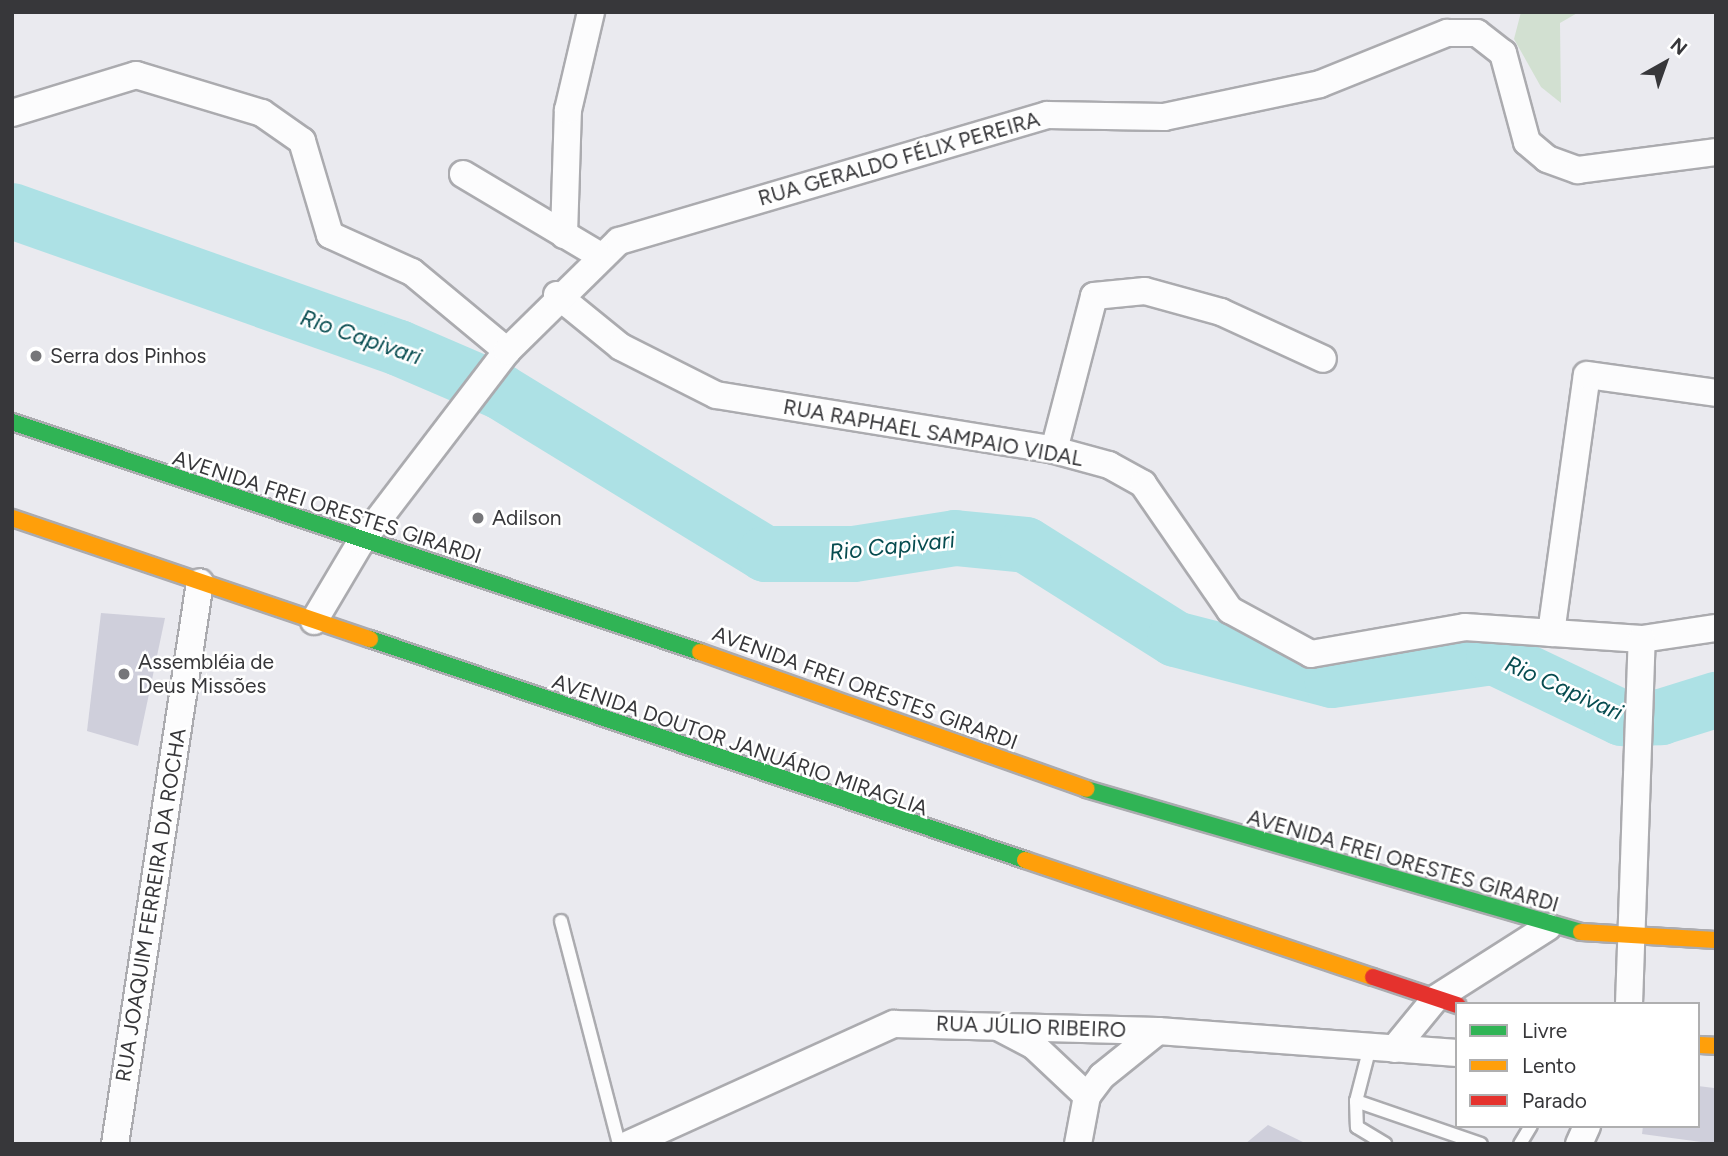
<!DOCTYPE html>
<html>
<head>
<meta charset="utf-8">
<style>
	body { margin:0 }
	#map { position:relative; width:1728px; height:1156px; overflow:hidden; background:#eaeaef; font-family:Figtree,sans-serif }
	div>[style] { position:absolute }
	.green>* { inset:0; background:#d2e0d1 }
	.river>* { height:56px; margin:-28px; padding:0 28px; transform-origin:28px; border-radius:28px; background:#ade1e5 }
	.building>* { inset:0; background:#cfcfdb }
	.roads { filter:drop-shadow(2px 0 #ababaf) drop-shadow(-2px 0 #ababaf) drop-shadow(0 2px #ababaf) drop-shadow(0 -2px #ababaf) }
	.lane>* { height:12px; margin:-6px; padding:0 6px; transform-origin:6px; border-radius:6px; background:#fcfcfd }
	.street>* { height:26px; margin:-13px; padding:0 13px; transform-origin:13px; border-radius:13px; background:#fcfcfd }
	.fast>* { height:16px; margin:-8px; padding:0 8px; transform-origin:8px; border-radius:8px; background:#30b455 }
	.slow>* { height:16px; margin:-8px; padding:0 8px; transform-origin:8px; border-radius:8px; background:#ff9f0a }
	.jam>* { height:16px; margin:-8px; padding:0 8px; transform-origin:8px; border-radius:8px; background:#e5322d }
	.dots>* { width:19px; height:19px; translate:-50% -50%; box-sizing:border-box; border:4px solid #fff; border-radius:50% }
	span { translate:-50% -50%; white-space:nowrap; text-align:center; line-height:1.15; -webkit-text-stroke:5px #fff; paint-order:stroke }
	.street-label { font-size:21px; color:#37373a }
	.poi-label { font-size:21px; color:#37373a }
	.left { translate:0 -50%; text-align:left }
	.water-label { font-size:23px; color:#074c50; font-style:italic }
	.frame { position:absolute; inset:0; border:14px solid #37373a; pointer-events:none }
	.legend { position:absolute; left:1455px; top:1002px; width:245px; height:126px; box-sizing:border-box; background:#fff; border:2px solid #afafb0; margin:0; padding:9px 12px; list-style:none; font-size:21px; color:#37373a }
	.legend li { display:flex; align-items:center; gap:14px; height:35px }
	.legend b { width:35px; border:2px solid #afafb0 }
	.north { position:absolute; left:1630px; top:28px; width:70px; height:70px; -webkit-text-stroke:5px #fff; paint-order:stroke; rotate:40deg; font-size:19px; font-weight:700; line-height:28px; text-align:center; color:#37373a }
	.north::after { content:''; display:block; margin:auto; width:24px; height:32px; background:#37373a; clip-path:polygon(50% 0,100% 100%,50% 72%,0 100%) }
</style>
</head>
<body>
<div id="map">
	<div class="green">
		<i style="clip-path:polygon(1521px 12px,1579px 12px,1560px 23px,1561px 103px,1541px 87px,1514px 39px)"></i>
	</div>
	<div class="river">
		<i style="left:12px;top:211px;width:411px;rotate:19.5deg"></i>
		<i style="left:399px;top:348px;width:111px;rotate:23.3deg"></i>
		<i style="left:501px;top:392px;width:310px;rotate:31.5deg"></i>
		<i style="left:765px;top:554px;width:89px"></i>
		<i style="left:854px;top:554px;width:102px;rotate:-9deg"></i>
		<i style="left:955px;top:538px;width:71px;rotate:5.6deg"></i>
		<i style="left:1026px;top:545px;width:176px;rotate:32.2deg"></i>
		<i style="left:1175px;top:639px;width:162px;rotate:14.6deg"></i>
		<i style="left:1332px;top:680px;width:164px;rotate:-8.1deg"></i>
		<i style="left:1494px;top:657px;width:142px;rotate:25.5deg"></i>
		<i style="left:1622px;top:718px;width:39px;rotate:-1deg"></i>
		<i style="left:1661px;top:717px;width:58px;rotate:-17.2deg"></i>
	</div>
	<div class="building">
		<i style="clip-path:polygon(101px 613px,165px 618px,138px 746px,87px 731px)"></i>
		<i style="clip-path:polygon(1698px 1086px,1714px 1088px,1716px 1144px,1642px 1134px,1643px 1126px,1698px 1126px)"></i>
		<i style="clip-path:polygon(1268px 1125px,1307px 1144px,1245px 1144px)"></i>
	</div>
	<div class="roads">
		<div class="lane">
			<i style="left:561px;top:921px;width:230px;rotate:75.4deg"></i>
			<i style="left:1370px;top:1047px;width:56px;rotate:104.5deg"></i>
			<i style="left:1356px;top:1101px;width:132px;rotate:19deg"></i>
			<i style="left:1356px;top:1101px;width:26px;rotate:88deg"></i>
			<i style="left:1357px;top:1127px;width:33px;rotate:31deg"></i>
			<i style="left:1520px;top:1144px;width:21px;rotate:-59deg"></i>
		</div>
		<div class="street">
			<i style="left:12px;top:113px;width:130px;rotate:-17deg"></i>
			<i style="left:136px;top:75px;width:132px;rotate:16.8deg"></i>
			<i style="left:262px;top:113px;width:49px;rotate:35deg"></i>
			<i style="left:302px;top:141px;width:98px;rotate:73.4deg"></i>
			<i style="left:330px;top:235px;width:90px;rotate:24.3deg"></i>
			<i style="left:412px;top:272px;width:124px;rotate:39.7deg"></i>
			<i style="left:463px;top:174px;width:162px;rotate:30.8deg"></i>
			<i style="left:564px;top:235px;width:125px;rotate:-88.2deg"></i>
			<i style="left:568px;top:110px;width:101px;rotate:-76.8deg"></i>
			<i style="left:557px;top:295px;width:82px;rotate:39.1deg"></i>
			<i style="left:621px;top:347px;width:106px;rotate:26.8deg"></i>
			<i style="left:716px;top:395px;width:342px;rotate:9.2deg"></i>
			<i style="left:1054px;top:450px;width:57px;rotate:15.3deg"></i>
			<i style="left:1109px;top:465px;width:39px;rotate:29deg"></i>
			<i style="left:1143px;top:484px;width:153px;rotate:55.4deg"></i>
			<i style="left:1230px;top:610px;width:92px;rotate:28.5deg"></i>
			<i style="left:1311px;top:654px;width:156px;rotate:-9.9deg"></i>
			<i style="left:1465px;top:627px;width:177px;rotate:3.9deg"></i>
			<i style="left:1642px;top:639px;width:75px;rotate:-8.5deg"></i>
			<i style="left:1054px;top:450px;width:159px;rotate:-75.4deg"></i>
			<i style="left:1094px;top:296px;width:51px;rotate:-5.6deg"></i>
			<i style="left:1145px;top:291px;width:79px;rotate:15.4deg"></i>
			<i style="left:1221px;top:312px;width:112px;rotate:24.7deg"></i>
			<i style="left:314px;top:621px;width:92px;rotate:-59.3deg"></i>
			<i style="left:361px;top:542px;width:240px;rotate:-52.6deg"></i>
			<i style="left:507px;top:351px;width:157px;rotate:-44.5deg"></i>
			<i style="left:619px;top:241px;width:446px;rotate:-16.4deg"></i>
			<i style="left:1047px;top:115px;width:117px;rotate:1deg"></i>
			<i style="left:1164px;top:117px;width:159px;rotate:-11.9deg"></i>
			<i style="left:1320px;top:84px;width:137px;rotate:-21.9deg"></i>
			<i style="left:1447px;top:33px;width:30px"></i>
			<i style="left:1477px;top:33px;width:33px;rotate:38deg"></i>
			<i style="left:1503px;top:53px;width:92px;rotate:74.9deg"></i>
			<i style="left:1527px;top:142px;width:26px;rotate:40deg"></i>
			<i style="left:1547px;top:159px;width:33px;rotate:20deg"></i>
			<i style="left:1578px;top:170px;width:139px;rotate:-7.4deg"></i>
			<i style="left:1551px;top:633px;width:260px;rotate:-82.1deg"></i>
			<i style="left:1587px;top:375px;width:130px;rotate:7.9deg"></i>
			<i style="left:1629px;top:1004px;width:365px;rotate:-88deg"></i>
			<i style="left:998px;top:1027px;width:41px;rotate:27.8deg"></i>
			<i style="left:1034px;top:1046px;width:73px;rotate:43.3deg"></i>
			<i style="left:1394px;top:1049px;width:65px;rotate:-50.6deg"></i>
			<i style="left:1435px;top:999px;width:134px;rotate:-32.5deg"></i>
			<i style="left:115px;top:1144px;width:568px;rotate:-81.4deg"></i>
			<i style="left:629px;top:1144px;width:291px;rotate:-24.4deg"></i>
			<i style="left:894px;top:1024px;width:264px;rotate:1.5deg"></i>
			<i style="left:1158px;top:1031px;width:300px;rotate:4.2deg"></i>
			<i style="left:1078px;top:1144px;width:49px;rotate:-79.4deg"></i>
			<i style="left:1087px;top:1096px;width:25px;rotate:-53deg"></i>
			<i style="left:1102px;top:1076px;width:72px;rotate:-38.8deg"></i>
			<i style="left:1579px;top:1144px;width:20px;rotate:-66deg"></i>
		</div>
		<div class="fast">
			<i style="left:12px;top:422px;width:725px;rotate:18.48deg"></i>
			<i style="left:370px;top:639px;width:691px;rotate:18.64deg"></i>
			<i style="left:1086px;top:789px;width:515px;rotate:16.11deg"></i>
		</div>
		<div class="slow">
			<i style="left:12px;top:518px;width:378px;rotate:18.7deg"></i>
			<i style="left:700px;top:652px;width:410px;rotate:19.5deg"></i>
			<i style="left:1025px;top:860px;width:367px;rotate:18.6deg"></i>
			<i style="left:1581px;top:932px;width:135px;rotate:3.4deg"></i>
			<i style="left:1698px;top:1045px;width:18px;rotate:3deg"></i>
		</div>
		<div class="jam">
			<i style="left:1373px;top:977px;width:89px;rotate:18.4deg"></i>
		</div>
	</div>
	<div class="dots">
		<i style="left:36px;top:356px;background:#767679"></i>
		<i style="left:478px;top:518px;background:#767679"></i>
		<i style="left:124px;top:674px;background:#767679"></i>
	</div>
	<div class="street-label">
		<span style="left:899px;top:159px;rotate:-16deg">RUA GERALDO FÉLIX PEREIRA</span>
		<span style="left:933px;top:433px;rotate:10deg">RUA RAPHAEL SAMPAIO VIDAL</span>
		<span style="left:327px;top:507px;rotate:18deg">AVENIDA FREI ORESTES GIRARDI</span>
		<span style="left:865px;top:688px;rotate:20deg">AVENIDA FREI ORESTES GIRARDI</span>
		<span style="left:740px;top:745px;rotate:19deg">AVENIDA DOUTOR JANUÁRIO MIRAGLIA</span>
		<span style="left:1403px;top:861px;rotate:16deg">AVENIDA FREI ORESTES GIRARDI</span>
		<span style="left:151px;top:905px;rotate:-81deg">RUA JOAQUIM FERREIRA DA ROCHA</span>
		<span style="left:1031px;top:1027px;rotate:2deg">RUA JÚLIO RIBEIRO</span>
	</div>
	<div class="poi-label">
		<span class="left" style="left:50px;top:356px">Serra dos Pinhos</span>
		<span class="left" style="left:492px;top:518px">Adilson</span>
		<span class="left" style="left:138px;top:674px">Assembléia de<br>Deus Missões</span>
	</div>
	<div class="water-label">
		<span style="left:361px;top:337px;rotate:19deg">Rio Capivari</span>
		<span style="left:892px;top:546px;rotate:-6deg">Rio Capivari</span>
		<span style="left:1564px;top:688px;rotate:24deg">Rio Capivari</span>
	</div>
	<div class="frame"></div>
	<ul class="legend">
	<li><b style="height:9px;background:#30b455"></b>Livre</li>
	<li><b style="height:9px;background:#ff9f0a"></b>Lento</li>
	<li><b style="height:9px;background:#e5322d"></b>Parado</li>
	</ul>
	<div class="north">N</div>
</div>
</body>
</html>
